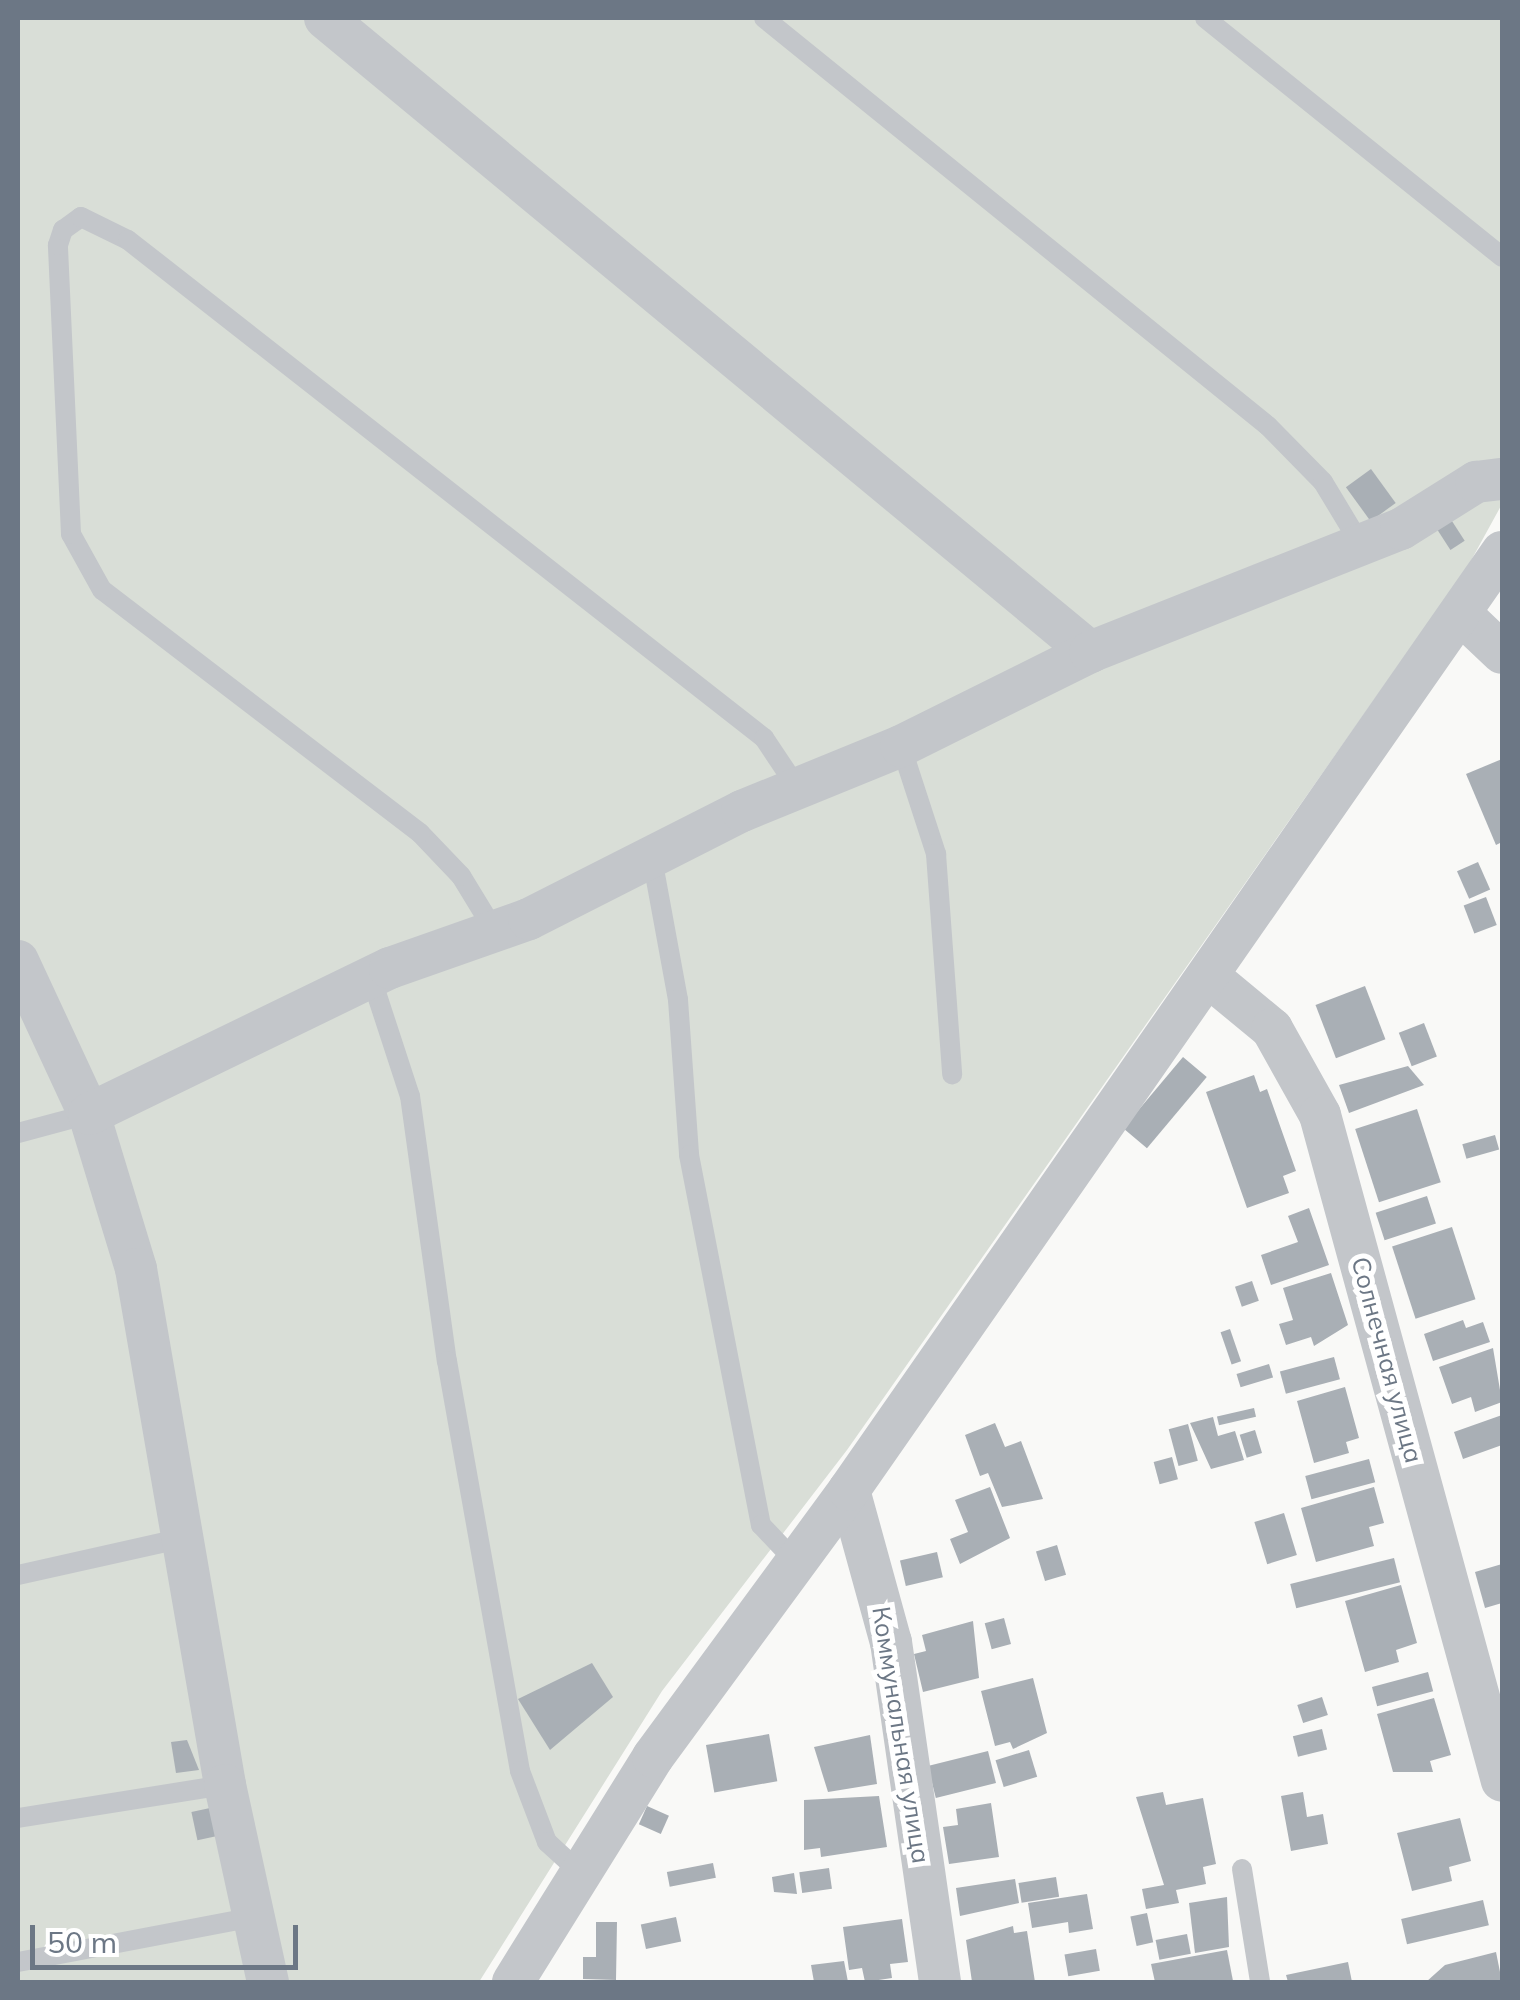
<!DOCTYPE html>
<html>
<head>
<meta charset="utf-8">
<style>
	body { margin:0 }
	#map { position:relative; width:1520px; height:2000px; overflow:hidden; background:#f9f9f7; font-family:Mulish,sans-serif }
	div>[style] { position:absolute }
	.green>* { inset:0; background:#d9ded7 }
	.building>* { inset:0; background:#a9afb5; transform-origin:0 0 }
	.service>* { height:20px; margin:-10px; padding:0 10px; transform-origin:10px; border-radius:10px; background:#c3c6ca }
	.minor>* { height:42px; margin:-21px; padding:0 21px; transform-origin:21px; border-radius:21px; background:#c3c6ca }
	span { translate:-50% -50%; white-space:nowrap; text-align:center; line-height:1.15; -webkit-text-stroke:10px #fff; paint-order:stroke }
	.street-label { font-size:25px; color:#6c7785 }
	.frame { position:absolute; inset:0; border:20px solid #6c7785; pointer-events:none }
	.scale { position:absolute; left:30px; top:1925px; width:268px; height:45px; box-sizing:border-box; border:5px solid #6c7785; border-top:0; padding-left:12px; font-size:30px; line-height:35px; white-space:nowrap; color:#6c7785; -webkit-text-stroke:8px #fff; paint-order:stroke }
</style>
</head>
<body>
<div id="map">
	<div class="green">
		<i style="clip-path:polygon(18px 18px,1502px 18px,1502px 504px,1468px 566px,847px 1450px,662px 1691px,479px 1982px,18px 1982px)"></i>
	</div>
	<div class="building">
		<i style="left:1371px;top:469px;width:42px;height:31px;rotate:54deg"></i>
		<i style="left:1450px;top:518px;width:27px;height:17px;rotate:57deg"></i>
		<i style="clip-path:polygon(1502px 759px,1502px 842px,1496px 845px,1466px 774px)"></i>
		<i style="left:1478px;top:862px;width:30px;height:23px;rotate:66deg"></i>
		<i style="left:1486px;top:897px;width:30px;height:24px;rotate:69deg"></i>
		<i style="left:1365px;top:986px;width:57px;height:53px;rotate:69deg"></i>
		<i style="left:1424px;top:1023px;width:36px;height:27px;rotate:69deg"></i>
		<i style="left:1183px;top:1057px;width:31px;height:93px;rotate:40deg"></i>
		<i style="clip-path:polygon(1408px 1066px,1424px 1085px,1349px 1113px,1339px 1085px)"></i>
		<i style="clip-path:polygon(1254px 1075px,1260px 1092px,1267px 1089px,1296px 1171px,1283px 1176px,1289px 1193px,1247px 1208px,1206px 1092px)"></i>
		<i style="left:1417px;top:1109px;width:77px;height:65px;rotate:72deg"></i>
		<i style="left:1495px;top:1135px;width:15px;height:34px;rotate:74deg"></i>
		<i style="left:1427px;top:1196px;width:29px;height:54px;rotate:72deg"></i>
		<i style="clip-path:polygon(1309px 1208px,1329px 1265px,1271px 1285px,1261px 1255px,1298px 1242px,1288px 1216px)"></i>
		<i style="left:1452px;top:1227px;width:76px;height:63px;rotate:72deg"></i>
		<i style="clip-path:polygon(1331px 1273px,1348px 1325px,1314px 1346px,1311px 1337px,1286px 1345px,1279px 1324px,1293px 1320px,1283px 1288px)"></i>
		<i style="left:1252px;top:1281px;width:21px;height:18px;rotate:71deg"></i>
		<i style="clip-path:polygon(1463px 1320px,1466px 1328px,1483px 1322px,1490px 1342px,1433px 1361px,1424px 1334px)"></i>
		<i style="left:1230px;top:1329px;width:34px;height:10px;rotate:71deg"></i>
		<i style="clip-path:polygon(1493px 1348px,1502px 1402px,1475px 1412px,1471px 1397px,1452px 1404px,1439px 1367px)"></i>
		<i style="left:1334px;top:1357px;width:23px;height:56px;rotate:75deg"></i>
		<i style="left:1269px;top:1364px;width:14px;height:34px;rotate:73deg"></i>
		<i style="clip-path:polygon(1345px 1387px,1359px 1438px,1346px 1442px,1349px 1453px,1314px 1463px,1297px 1401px)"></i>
		<i style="left:1254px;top:1408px;width:9px;height:38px;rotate:77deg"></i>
		<i style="clip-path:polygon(1502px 1415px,1502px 1445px,1463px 1459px,1454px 1432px)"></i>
		<i style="clip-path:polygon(1213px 1417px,1218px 1436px,1235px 1431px,1244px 1460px,1211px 1469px,1190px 1423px)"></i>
		<i style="clip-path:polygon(995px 1423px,1005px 1447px,1021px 1441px,1043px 1499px,1002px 1507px,988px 1473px,980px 1476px,965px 1435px)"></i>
		<i style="left:1188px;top:1424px;width:38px;height:20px;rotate:75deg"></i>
		<i style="left:1255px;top:1430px;width:24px;height:16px;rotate:73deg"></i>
		<i style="left:1172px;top:1457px;width:23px;height:19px;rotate:75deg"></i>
		<i style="left:1369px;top:1459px;width:24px;height:66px;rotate:75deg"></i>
		<i style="clip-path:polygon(990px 1487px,1010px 1538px,960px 1564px,950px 1539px,968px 1532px,955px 1500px)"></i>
		<i style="clip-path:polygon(1374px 1487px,1384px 1523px,1369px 1527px,1374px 1546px,1316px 1562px,1301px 1508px)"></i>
		<i style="left:1284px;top:1513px;width:44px;height:31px;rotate:73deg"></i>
		<i style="left:1057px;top:1545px;width:31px;height:22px;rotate:73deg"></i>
		<i style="left:937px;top:1552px;width:26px;height:38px;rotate:77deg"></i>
		<i style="left:1394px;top:1558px;width:25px;height:107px;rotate:76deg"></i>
		<i style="clip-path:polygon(1502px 1564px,1502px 1603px,1485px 1608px,1475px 1572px)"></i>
		<i style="clip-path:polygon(1401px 1585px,1417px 1643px,1396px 1650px,1399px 1662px,1365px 1672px,1345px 1601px)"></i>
		<i style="left:1004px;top:1618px;width:27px;height:20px;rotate:75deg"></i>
		<i style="clip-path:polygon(973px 1621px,979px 1678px,923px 1692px,914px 1654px,926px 1651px,922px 1635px)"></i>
		<i style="clip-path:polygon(592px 1663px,613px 1697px,550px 1750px,518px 1699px)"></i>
		<i style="left:1428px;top:1672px;width:20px;height:58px;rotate:75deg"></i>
		<i style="clip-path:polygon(1033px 1678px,1047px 1733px,1013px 1749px,1010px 1742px,995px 1746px,981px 1691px)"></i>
		<i style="left:1322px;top:1697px;width:19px;height:26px;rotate:72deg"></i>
		<i style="clip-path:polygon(1434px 1698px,1451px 1755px,1430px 1761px,1433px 1772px,1393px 1772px,1377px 1714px)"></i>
		<i style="left:1322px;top:1729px;width:21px;height:30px;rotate:76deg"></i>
		<i style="left:769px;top:1734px;width:48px;height:64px;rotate:80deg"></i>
		<i style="clip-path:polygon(870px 1735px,877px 1784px,828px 1792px,814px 1747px)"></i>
		<i style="clip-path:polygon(187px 1740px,199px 1770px,176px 1773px,171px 1742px)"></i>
		<i style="left:1029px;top:1750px;width:28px;height:35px;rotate:73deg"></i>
		<i style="left:988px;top:1751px;width:33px;height:62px;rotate:76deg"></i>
		<i style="clip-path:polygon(1163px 1792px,1166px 1805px,1203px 1798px,1216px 1864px,1203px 1867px,1206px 1884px,1176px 1890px,1179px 1903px,1146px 1909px,1142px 1889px,1164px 1885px,1136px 1797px)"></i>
		<i style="clip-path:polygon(1303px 1792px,1307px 1817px,1323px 1814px,1328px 1844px,1291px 1851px,1281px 1796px)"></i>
		<i style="clip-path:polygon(879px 1796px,887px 1847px,821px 1857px,820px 1848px,804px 1850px,804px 1800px)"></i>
		<i style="clip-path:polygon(991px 1803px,999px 1857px,949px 1864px,943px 1827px,958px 1825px,956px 1809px)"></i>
		<i style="left:647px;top:1806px;width:24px;height:20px;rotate:24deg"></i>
		<i style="left:210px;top:1808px;width:29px;height:19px;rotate:78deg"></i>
		<i style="clip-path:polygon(1460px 1818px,1471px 1861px,1449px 1867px,1452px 1881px,1412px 1891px,1397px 1833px)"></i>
		<i style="left:713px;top:1863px;width:15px;height:47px;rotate:79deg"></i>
		<i style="left:829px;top:1868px;width:21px;height:30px;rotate:82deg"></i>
		<i style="clip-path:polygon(794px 1873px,797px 1894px,774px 1892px,772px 1877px)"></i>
		<i style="left:1056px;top:1877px;width:20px;height:38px;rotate:81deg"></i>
		<i style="clip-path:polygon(1015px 1879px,1019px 1903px,960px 1916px,956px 1888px)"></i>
		<i style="clip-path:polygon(1087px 1894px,1093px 1929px,1069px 1933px,1068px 1922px,1032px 1928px,1028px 1903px)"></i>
		<i style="clip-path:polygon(1227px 1897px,1229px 1947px,1195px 1953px,1189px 1903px)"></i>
		<i style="left:1483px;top:1900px;width:26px;height:84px;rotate:77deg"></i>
		<i style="left:1147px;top:1913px;width:30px;height:17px;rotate:78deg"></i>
		<i style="left:676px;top:1917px;width:25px;height:36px;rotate:78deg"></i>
		<i style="clip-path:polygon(902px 1919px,908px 1962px,890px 1964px,892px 1978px,865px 1982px,862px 1968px,849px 1970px,843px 1927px)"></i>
		<i style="clip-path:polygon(596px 1922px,617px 1922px,616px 1980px,583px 1979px,583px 1957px,596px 1957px)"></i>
		<i style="clip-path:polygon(1013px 1926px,1014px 1933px,1027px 1931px,1035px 1982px,972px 1982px,966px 1940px)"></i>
		<i style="left:1187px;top:1934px;width:20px;height:32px;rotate:79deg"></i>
		<i style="left:1096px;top:1949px;width:22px;height:32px;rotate:80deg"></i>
		<i style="clip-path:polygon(1227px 1950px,1233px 1981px,1155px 1982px,1151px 1964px)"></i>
		<i style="clip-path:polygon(1496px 1952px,1502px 1982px,1426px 1982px,1445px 1965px)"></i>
		<i style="clip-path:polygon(844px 1961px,848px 1982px,814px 1982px,811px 1965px)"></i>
		<i style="clip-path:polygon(1348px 1962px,1352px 1982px,1288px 1982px,1286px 1975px)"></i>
	</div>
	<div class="service">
		<i style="left:764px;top:18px;width:648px;rotate:38.99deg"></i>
		<i style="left:1268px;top:426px;width:78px;rotate:45.5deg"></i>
		<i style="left:1323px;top:482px;width:74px;rotate:58.9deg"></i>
		<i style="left:1205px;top:18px;width:381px;rotate:38.8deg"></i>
		<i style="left:901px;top:746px;width:114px;rotate:72deg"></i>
		<i style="left:936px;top:854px;width:221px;rotate:85.8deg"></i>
		<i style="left:652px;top:858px;width:144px;rotate:79.6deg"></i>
		<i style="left:678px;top:1000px;width:155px;rotate:85.9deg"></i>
		<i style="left:689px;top:1155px;width:377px;rotate:79deg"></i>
		<i style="left:761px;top:1525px;width:50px;rotate:46.6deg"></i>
		<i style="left:494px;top:930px;width:63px;rotate:-121.4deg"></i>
		<i style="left:461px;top:876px;width:59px;rotate:-133.6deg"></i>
		<i style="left:420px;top:833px;width:400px;rotate:-142.6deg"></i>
		<i style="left:102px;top:590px;width:64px;rotate:-119deg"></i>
		<i style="left:71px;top:534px;width:289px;rotate:-92.6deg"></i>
		<i style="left:58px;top:245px;width:16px;rotate:-72deg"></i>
		<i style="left:63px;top:230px;width:22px;rotate:-36deg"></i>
		<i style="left:81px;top:217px;width:52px;rotate:26.1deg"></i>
		<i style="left:128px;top:240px;width:808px;rotate:38.06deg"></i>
		<i style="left:764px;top:738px;width:58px;rotate:56.3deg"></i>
		<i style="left:371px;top:977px;width:125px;rotate:71.9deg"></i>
		<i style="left:410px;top:1096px;width:268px;rotate:82.1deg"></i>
		<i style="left:447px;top:1361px;width:416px;rotate:79.9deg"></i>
		<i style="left:520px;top:1771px;width:76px;rotate:69.2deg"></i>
		<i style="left:547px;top:1842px;width:46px;rotate:42.4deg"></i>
		<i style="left:18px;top:1133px;width:73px;rotate:-15deg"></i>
		<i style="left:18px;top:1575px;width:169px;rotate:-12.6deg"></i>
		<i style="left:18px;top:1818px;width:210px;rotate:-9.1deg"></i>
		<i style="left:1242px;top:1869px;width:114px;rotate:80.9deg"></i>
		<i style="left:18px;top:1962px;width:239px;rotate:-10.8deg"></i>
	</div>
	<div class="minor">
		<i style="left:325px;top:18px;width:994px;rotate:39.65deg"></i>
		<i style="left:1462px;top:615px;width:55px;rotate:43.5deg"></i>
		<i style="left:18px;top:961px;width:169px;rotate:65.1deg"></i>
		<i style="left:89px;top:1114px;width:162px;rotate:73.1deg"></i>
		<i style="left:136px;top:1269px;width:524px;rotate:80.21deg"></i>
		<i style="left:225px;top:1785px;width:202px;rotate:77.7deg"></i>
		<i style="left:1208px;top:976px;width:83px;rotate:39.6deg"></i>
		<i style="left:1272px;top:1029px;width:98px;rotate:60.8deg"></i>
		<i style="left:1320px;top:1115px;width:690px;rotate:74.72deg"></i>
		<i style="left:89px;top:1114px;width:335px;rotate:-25.9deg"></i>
		<i style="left:390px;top:968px;width:147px;rotate:-19.4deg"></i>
		<i style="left:529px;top:919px;width:239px;rotate:-26.9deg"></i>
		<i style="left:742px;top:811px;width:172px;rotate:-22.2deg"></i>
		<i style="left:901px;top:746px;width:211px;rotate:-26.4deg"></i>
		<i style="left:1090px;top:652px;width:334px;rotate:-21.6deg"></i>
		<i style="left:1401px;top:529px;width:89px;rotate:-32.1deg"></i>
		<i style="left:1476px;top:482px;width:26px;rotate:-7deg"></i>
		<i style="left:849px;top:1490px;width:158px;rotate:74.6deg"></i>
		<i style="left:891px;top:1642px;width:344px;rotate:81.8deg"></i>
		<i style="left:513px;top:1982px;width:265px;rotate:-58.1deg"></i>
		<i style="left:653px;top:1757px;width:331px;rotate:-53.7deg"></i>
		<i style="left:849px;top:1490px;width:1143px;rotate:-55.16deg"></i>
	</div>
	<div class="street-label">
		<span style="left:1387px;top:1360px;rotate:75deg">Солнечная улица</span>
		<span style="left:901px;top:1735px;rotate:81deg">Коммунальная улица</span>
	</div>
	<div class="frame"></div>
	<div class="scale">50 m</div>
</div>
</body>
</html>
